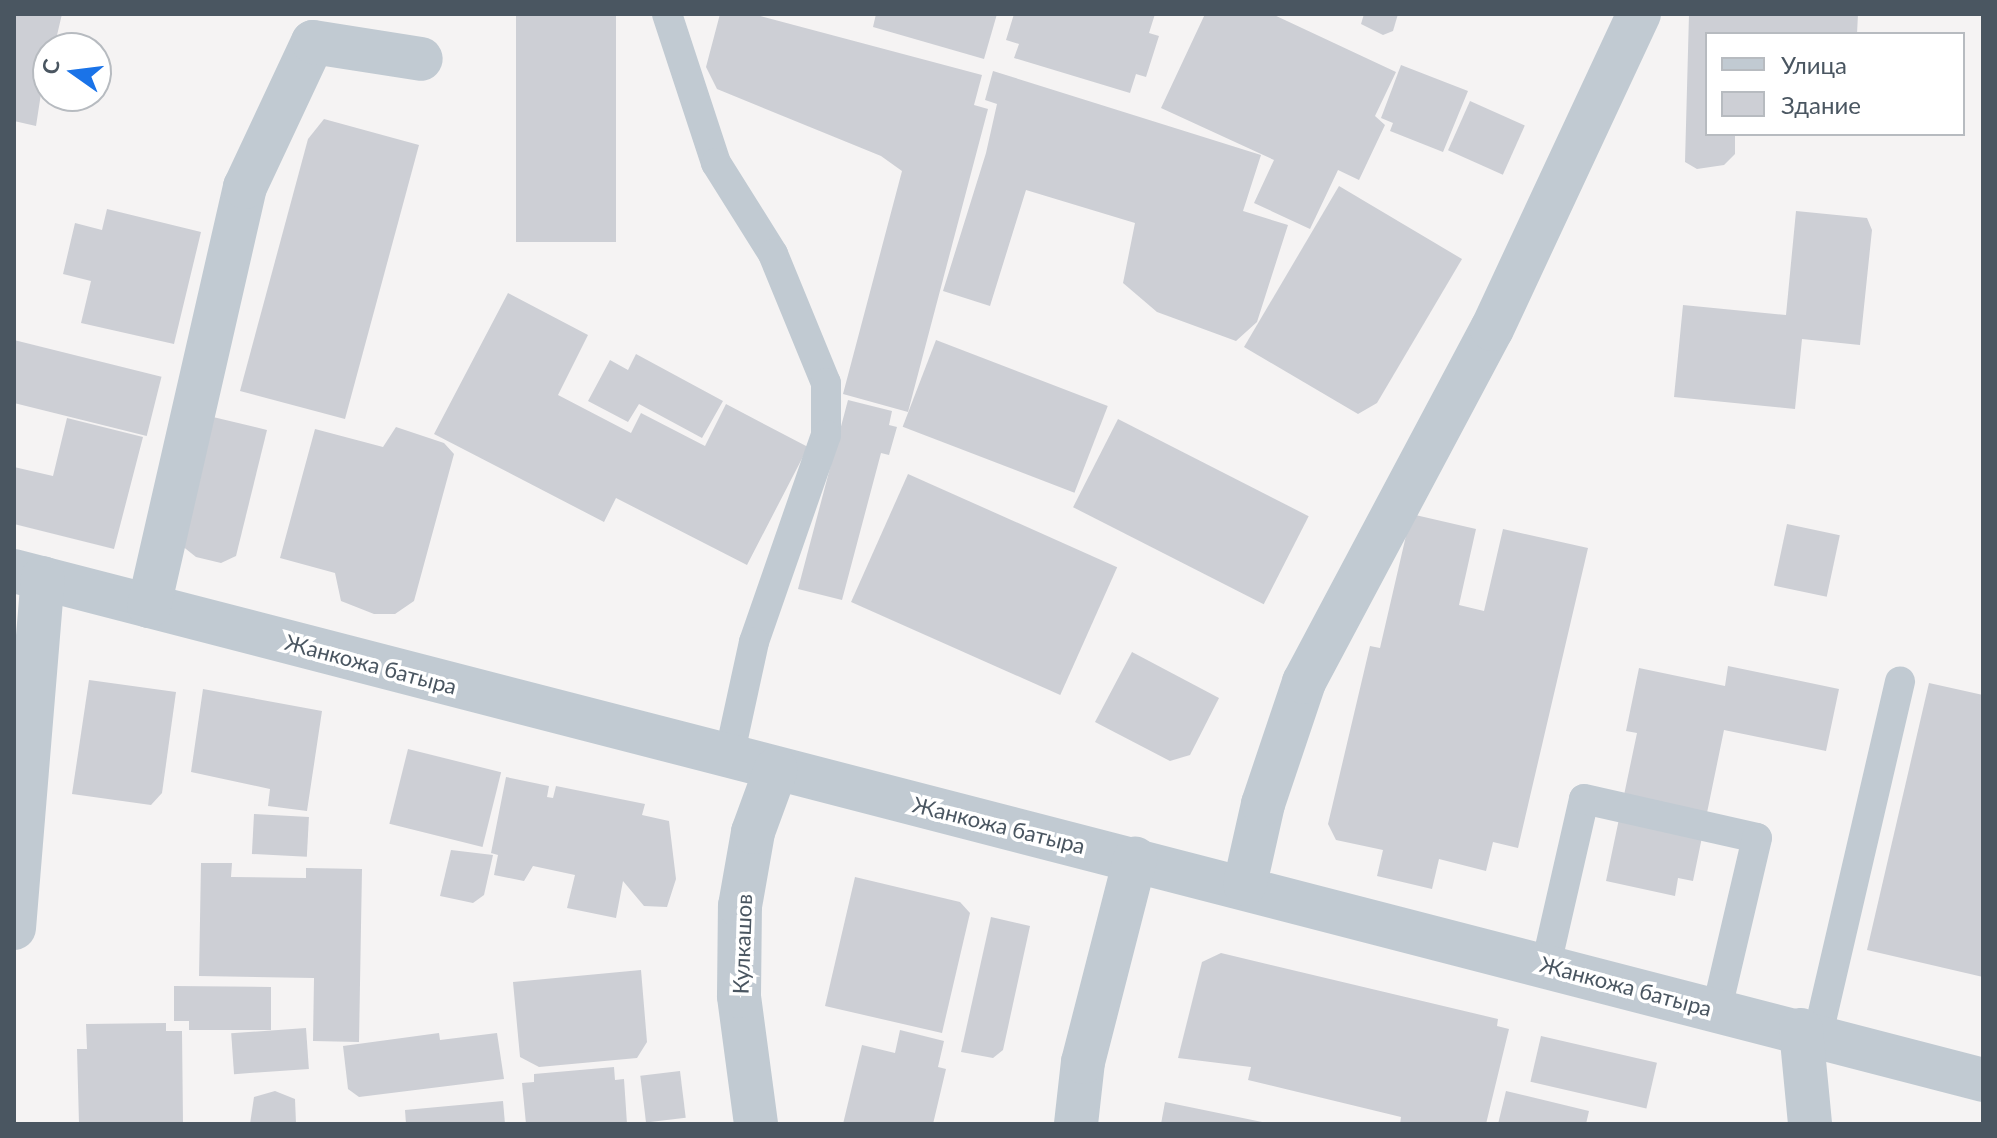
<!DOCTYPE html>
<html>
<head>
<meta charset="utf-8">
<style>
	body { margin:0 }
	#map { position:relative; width:1997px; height:1138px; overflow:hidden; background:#f5f3f3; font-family:Lato,sans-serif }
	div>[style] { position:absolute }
	.building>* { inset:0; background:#cdcfd5; transform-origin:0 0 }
	.service>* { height:30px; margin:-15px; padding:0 15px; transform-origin:15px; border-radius:15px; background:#c1cad2 }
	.minor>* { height:44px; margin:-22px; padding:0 22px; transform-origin:22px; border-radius:22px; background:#c1cad2 }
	span { translate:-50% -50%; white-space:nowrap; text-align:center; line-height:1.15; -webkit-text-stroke:7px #fff; paint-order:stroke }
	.street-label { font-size:22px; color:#4a5661 }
	.frame { position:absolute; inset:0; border:16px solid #4a5661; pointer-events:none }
	.legend { position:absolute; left:1705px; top:32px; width:260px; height:104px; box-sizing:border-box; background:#fff; border:2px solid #b7bbc0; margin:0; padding:10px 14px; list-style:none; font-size:24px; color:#4a5661 }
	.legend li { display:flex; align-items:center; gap:16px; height:40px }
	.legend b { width:40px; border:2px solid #b7bbc0 }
	.north { position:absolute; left:32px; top:32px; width:80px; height:80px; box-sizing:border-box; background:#fff; border:2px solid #b7bbc0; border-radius:50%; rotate:284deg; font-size:22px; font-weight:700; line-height:32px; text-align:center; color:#4a5661 }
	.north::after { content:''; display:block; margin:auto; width:28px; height:36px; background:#1a73e8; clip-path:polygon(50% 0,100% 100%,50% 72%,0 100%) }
</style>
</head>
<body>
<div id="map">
	<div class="building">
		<i style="clip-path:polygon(14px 14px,62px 14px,54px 48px,48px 48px,36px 126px,14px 121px)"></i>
		<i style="left:516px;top:14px;width:100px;height:228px"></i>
		<i style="clip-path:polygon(720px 14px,753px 14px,982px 75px,974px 105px,988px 109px,908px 412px,843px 394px,902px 171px,881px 156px,717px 89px,706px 67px)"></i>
		<i style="clip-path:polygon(876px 14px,997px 14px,984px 59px,873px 27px)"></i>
		<i style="clip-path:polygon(1014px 14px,1155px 14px,1149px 33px,1159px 36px,1146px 77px,1136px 74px,1130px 93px,1014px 58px,1019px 44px,1006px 40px)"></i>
		<i style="clip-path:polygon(1205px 14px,1272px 14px,1396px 72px,1375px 116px,1385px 125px,1359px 180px,1338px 170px,1310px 229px,1254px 203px,1274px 160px,1161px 108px)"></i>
		<i style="clip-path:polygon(1364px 14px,1398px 14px,1393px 31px,1383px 35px,1361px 24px)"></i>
		<i style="clip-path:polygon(1689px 14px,1858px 14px,1857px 34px,1707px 34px,1707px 134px,1735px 134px,1735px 154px,1724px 165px,1697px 169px,1685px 162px)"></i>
		<i style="clip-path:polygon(1401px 65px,1468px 91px,1443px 152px,1390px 131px,1393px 123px,1381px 118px)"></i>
		<i style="clip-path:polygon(993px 71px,1261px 155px,1243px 211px,1288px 225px,1257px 322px,1236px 341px,1157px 312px,1123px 283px,1135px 223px,1026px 190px,990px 306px,943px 291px,986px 153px,997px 104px,985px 100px)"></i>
		<i style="left:1470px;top:101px;width:60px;height:54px;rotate:24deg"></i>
		<i style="clip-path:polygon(324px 119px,419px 145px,345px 419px,240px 391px,308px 139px)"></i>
		<i style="clip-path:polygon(1339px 186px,1462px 259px,1377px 403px,1358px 414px,1244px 347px)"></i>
		<i style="clip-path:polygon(107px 209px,201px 232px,174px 344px,81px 323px,91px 281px,63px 274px,75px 223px,102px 230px)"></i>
		<i style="clip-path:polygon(1796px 211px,1867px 218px,1872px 230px,1860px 345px,1802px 339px,1795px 409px,1674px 397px,1683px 305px,1786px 315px)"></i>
		<i style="clip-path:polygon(508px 293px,588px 335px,558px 395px,631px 433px,641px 413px,705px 446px,726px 404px,808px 447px,747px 565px,616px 498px,604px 522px,434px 434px)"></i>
		<i style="left:14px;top:340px;width:152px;height:61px;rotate:14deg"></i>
		<i style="left:936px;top:340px;width:184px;height:93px;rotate:21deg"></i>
		<i style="clip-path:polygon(636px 354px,723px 401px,702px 438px,639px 404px,628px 422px,588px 401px,610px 360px,628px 370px)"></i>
		<i style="clip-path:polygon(848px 400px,892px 411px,889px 425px,897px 427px,889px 455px,881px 453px,842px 600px,798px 589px)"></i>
		<i style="clip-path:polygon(213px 417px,267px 430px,236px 556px,221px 563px,196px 557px,181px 545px)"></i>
		<i style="clip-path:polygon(67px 418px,143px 437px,114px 549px,14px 524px,14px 467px,53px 476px)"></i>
		<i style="left:1118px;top:419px;width:214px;height:99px;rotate:27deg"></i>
		<i style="clip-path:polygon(396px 427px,444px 443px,454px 454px,414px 601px,395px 614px,374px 614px,341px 601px,335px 573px,280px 558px,315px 429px,383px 447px)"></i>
		<i style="left:908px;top:474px;width:229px;height:140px;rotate:24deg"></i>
		<i style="clip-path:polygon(1411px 514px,1476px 529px,1459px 605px,1484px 611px,1503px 529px,1588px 548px,1518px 848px,1493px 842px,1486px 871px,1439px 859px,1432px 889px,1377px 876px,1383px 850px,1336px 840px,1328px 824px,1370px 646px,1380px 648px)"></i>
		<i style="left:1787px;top:524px;width:54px;height:63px;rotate:12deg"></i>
		<i style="clip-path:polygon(1132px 652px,1219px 698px,1190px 755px,1170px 761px,1095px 722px)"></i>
		<i style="clip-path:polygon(1728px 666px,1839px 689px,1826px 751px,1724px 730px,1693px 881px,1678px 878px,1675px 896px,1606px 881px,1637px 733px,1626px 731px,1639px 668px,1725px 686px)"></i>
		<i style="clip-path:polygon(89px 680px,176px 692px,162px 793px,151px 805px,72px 794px)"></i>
		<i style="clip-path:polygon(1929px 683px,1983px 695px,1983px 977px,1867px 950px)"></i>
		<i style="clip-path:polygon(203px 689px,322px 711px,307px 811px,268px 806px,270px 789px,191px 772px)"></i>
		<i style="left:408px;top:749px;width:96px;height:77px;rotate:14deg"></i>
		<i style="clip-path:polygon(506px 777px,549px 786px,547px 797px,553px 798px,556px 786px,645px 804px,642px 815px,669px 821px,676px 879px,667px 907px,644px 906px,623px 881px,616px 918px,567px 908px,575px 875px,533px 866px,524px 881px,494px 875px,498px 855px,491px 853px)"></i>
		<i style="left:254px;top:814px;width:55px;height:40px;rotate:3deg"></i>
		<i style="clip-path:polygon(451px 850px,493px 855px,484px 895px,473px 903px,440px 896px)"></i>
		<i style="clip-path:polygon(201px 863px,232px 863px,231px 877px,306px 878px,306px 868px,362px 869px,359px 1042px,313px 1041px,314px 978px,199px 976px)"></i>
		<i style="clip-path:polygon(855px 877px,960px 902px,970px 913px,942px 1033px,825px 1006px)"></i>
		<i style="clip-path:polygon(991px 917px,1030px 926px,1003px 1050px,993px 1058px,961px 1052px)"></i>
		<i style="clip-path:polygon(1221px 953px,1498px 1019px,1497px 1026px,1509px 1029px,1486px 1124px,1400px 1124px,1401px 1117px,1248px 1080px,1251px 1067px,1178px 1058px,1202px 962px)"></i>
		<i style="clip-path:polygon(641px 970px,647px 1042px,637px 1058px,539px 1067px,520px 1057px,513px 982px)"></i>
		<i style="clip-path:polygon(174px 986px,271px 987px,271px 1030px,189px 1030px,189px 1021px,174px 1021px)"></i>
		<i style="clip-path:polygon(166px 1023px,166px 1031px,182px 1031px,183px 1124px,79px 1124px,77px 1049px,87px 1049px,86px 1024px)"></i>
		<i style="left:306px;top:1028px;width:41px;height:75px;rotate:86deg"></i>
		<i style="clip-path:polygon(900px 1030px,944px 1041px,938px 1067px,946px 1069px,933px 1124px,843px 1124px,862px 1045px,895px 1053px)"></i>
		<i style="clip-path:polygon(439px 1033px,440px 1040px,497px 1033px,504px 1079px,359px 1097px,348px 1089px,343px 1046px)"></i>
		<i style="left:1541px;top:1036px;width:119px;height:47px;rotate:13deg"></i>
		<i style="clip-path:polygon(614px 1067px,615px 1080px,624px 1079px,627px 1124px,526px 1124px,522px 1083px,534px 1082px,534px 1074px)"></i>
		<i style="left:680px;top:1071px;width:47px;height:40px;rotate:83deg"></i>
		<i style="clip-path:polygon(275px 1091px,295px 1099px,296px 1124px,250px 1124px,254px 1097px)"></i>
		<i style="clip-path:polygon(1506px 1091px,1589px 1111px,1586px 1124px,1498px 1124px)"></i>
		<i style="clip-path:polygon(503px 1101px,505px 1124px,406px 1124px,405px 1110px)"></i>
		<i style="clip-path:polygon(1165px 1102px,1267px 1123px,1267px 1124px,1161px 1124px)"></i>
	</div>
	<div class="service">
		<i style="left:667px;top:14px;width:157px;rotate:71.8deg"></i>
		<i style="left:716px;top:163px;width:107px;rotate:57.9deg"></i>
		<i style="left:773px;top:254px;width:139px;rotate:67.7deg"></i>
		<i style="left:826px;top:383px;width:52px;rotate:90deg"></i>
		<i style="left:826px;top:435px;width:219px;rotate:109.2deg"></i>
		<i style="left:754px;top:642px;width:118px;rotate:102.3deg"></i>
		<i style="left:1546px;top:965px;width:170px;rotate:-77.1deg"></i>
		<i style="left:1584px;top:799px;width:177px;rotate:12.7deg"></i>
		<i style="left:1757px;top:838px;width:176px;rotate:103.2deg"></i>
		<i style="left:1818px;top:1034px;width:362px;rotate:-76.9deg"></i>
	</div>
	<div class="minor">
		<i style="left:14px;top:571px;width:2034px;rotate:14.49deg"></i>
		<i style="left:149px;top:606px;width:430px;rotate:-77.1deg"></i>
		<i style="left:245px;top:187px;width:160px;rotate:-64.9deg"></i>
		<i style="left:313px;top:42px;width:109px;rotate:8.9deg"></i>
		<i style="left:1245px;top:884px;width:82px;rotate:-77.3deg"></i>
		<i style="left:1263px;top:804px;width:129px;rotate:-71.4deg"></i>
		<i style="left:1304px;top:682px;width:400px;rotate:-62deg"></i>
		<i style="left:1492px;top:329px;width:348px;rotate:-65deg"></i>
		<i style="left:14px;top:928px;width:351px;rotate:-85.3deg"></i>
		<i style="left:1801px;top:1030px;width:94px;rotate:84.5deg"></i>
		<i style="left:756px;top:1124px;width:129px;rotate:-97.6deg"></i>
		<i style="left:739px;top:996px;width:90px;rotate:-89.4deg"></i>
		<i style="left:740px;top:906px;width:75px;rotate:-80deg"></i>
		<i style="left:753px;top:832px;width:67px;rotate:-69.9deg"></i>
		<i style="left:1076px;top:1124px;width:62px;rotate:-83.6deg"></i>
		<i style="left:1083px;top:1062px;width:210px;rotate:-75.6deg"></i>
	</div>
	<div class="street-label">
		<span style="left:371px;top:664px;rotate:15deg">Жанкожа батыра</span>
		<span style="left:999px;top:825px;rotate:14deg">Жанкожа батыра</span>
		<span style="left:742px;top:944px;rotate:-88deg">Кулкашов</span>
		<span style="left:1626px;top:986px;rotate:15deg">Жанкожа батыра</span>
	</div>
	<div class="frame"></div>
	<ul class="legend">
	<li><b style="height:10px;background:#c1cad2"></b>Улица</li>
	<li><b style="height:22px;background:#cdcfd5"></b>Здание</li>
	</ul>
	<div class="north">С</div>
</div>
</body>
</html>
